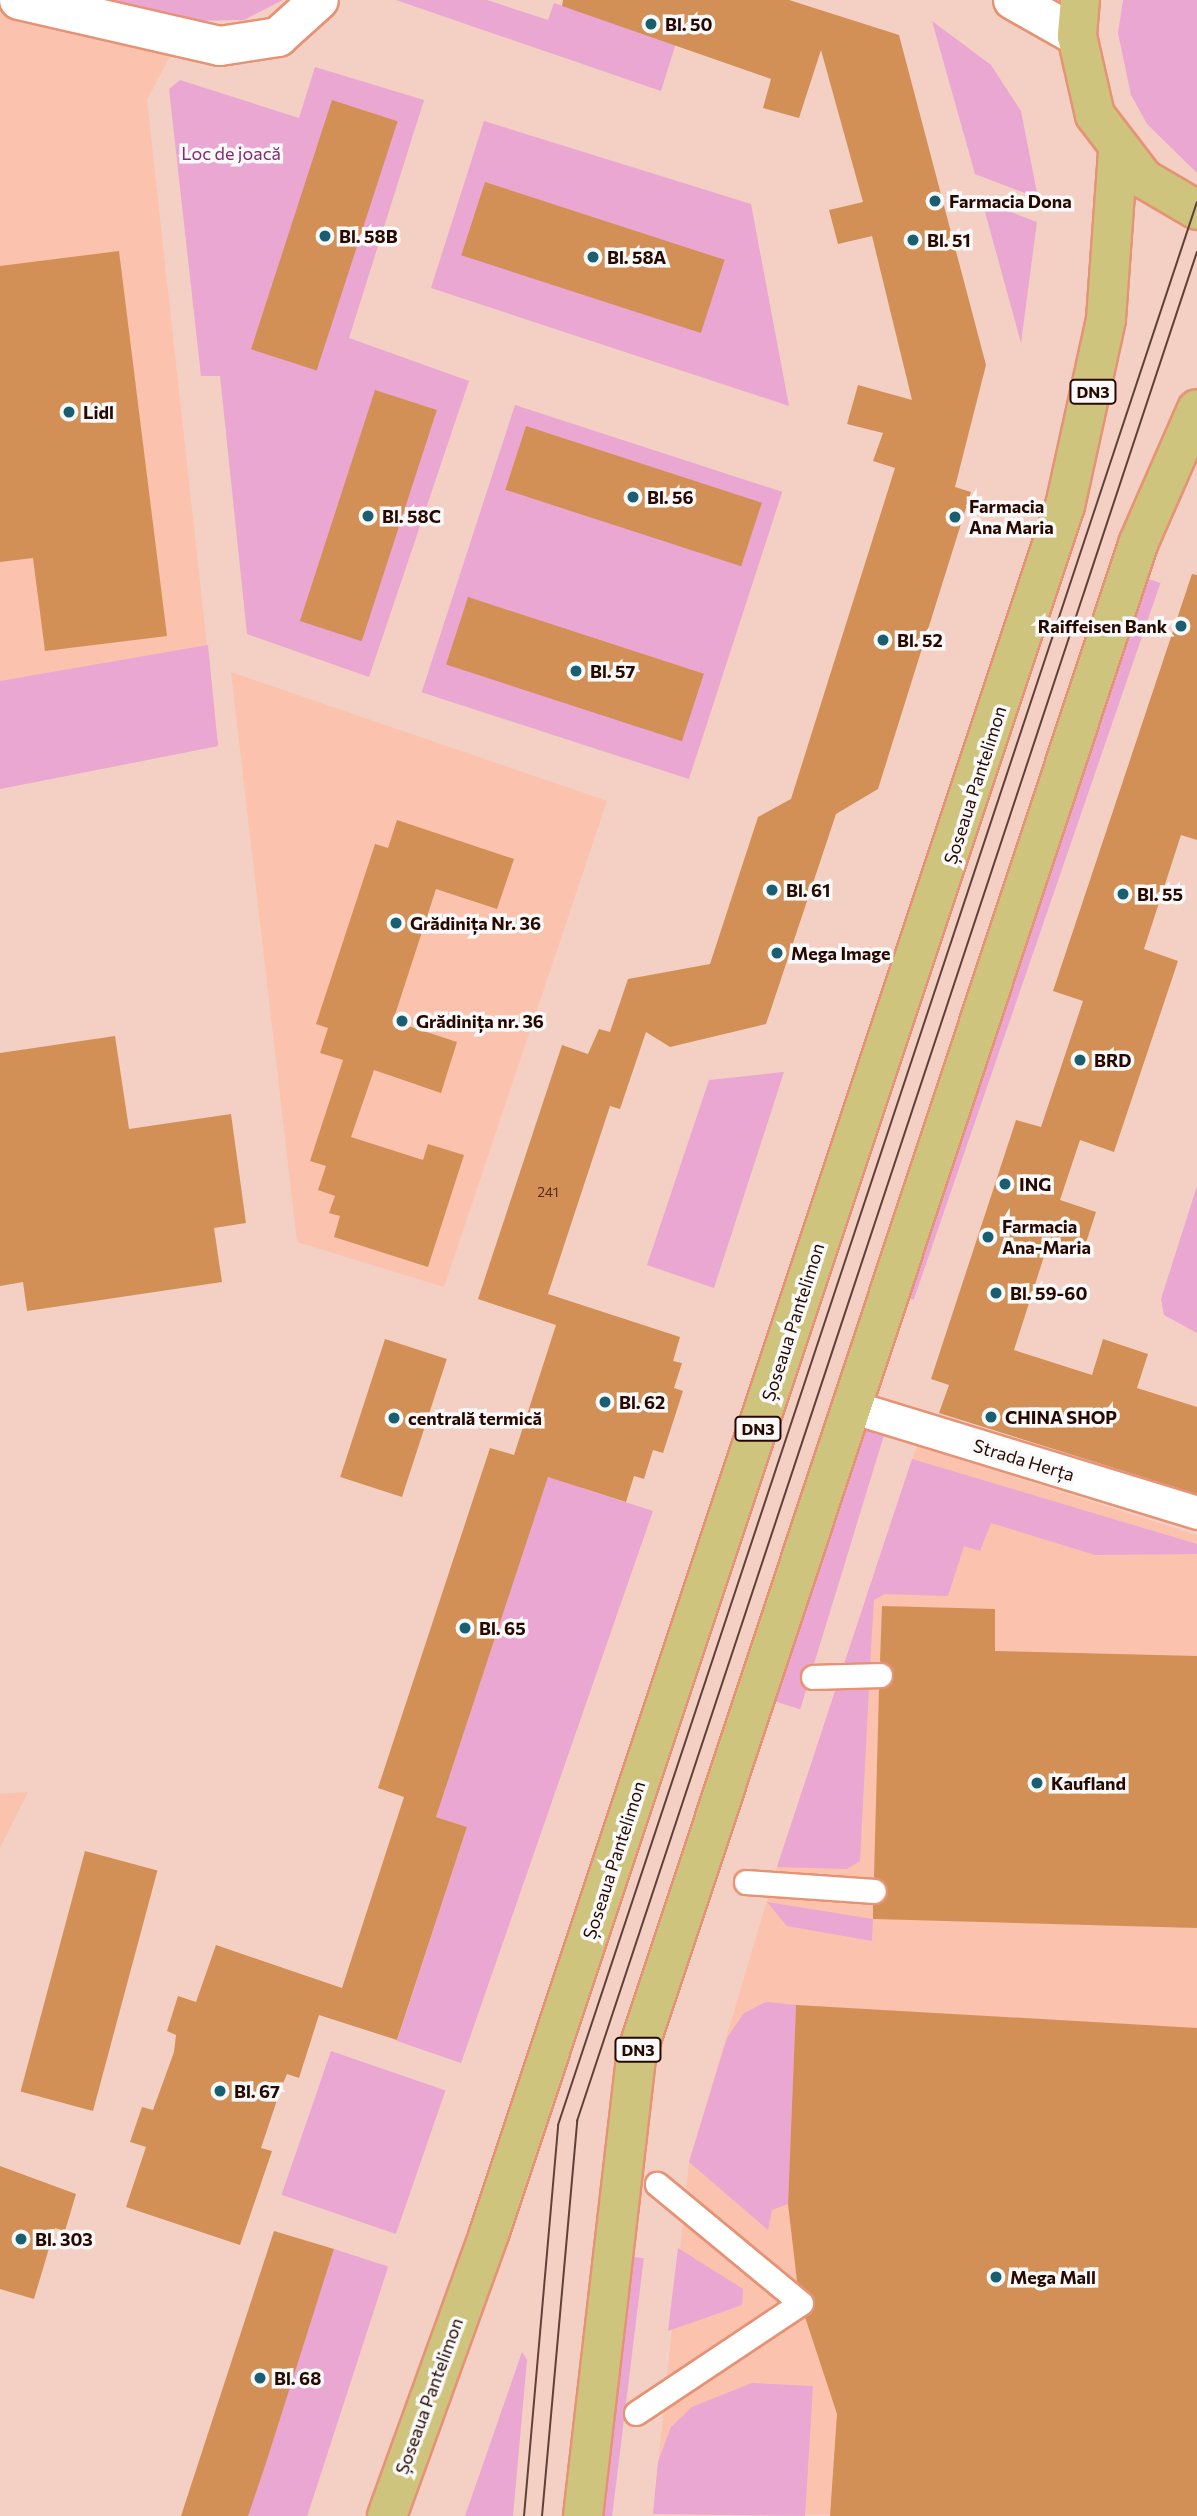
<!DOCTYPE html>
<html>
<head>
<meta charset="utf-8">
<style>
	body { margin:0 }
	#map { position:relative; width:1197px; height:2516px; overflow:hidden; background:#f3d0c3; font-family:Commissioner,sans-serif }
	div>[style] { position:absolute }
	.built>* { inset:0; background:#fbc2ae }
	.green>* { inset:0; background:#e9a7d2; transform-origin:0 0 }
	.building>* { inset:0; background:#d39056; transform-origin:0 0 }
	.roads { filter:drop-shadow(2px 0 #e69275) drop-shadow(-2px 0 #e69275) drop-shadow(0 2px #e69275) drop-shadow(0 -2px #e69275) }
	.pedestrian>* { height:23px; margin:-11.5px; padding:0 11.5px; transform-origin:11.5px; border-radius:11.5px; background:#fff }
	.minor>* { height:32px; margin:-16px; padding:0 16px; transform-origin:16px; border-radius:16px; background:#fff }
	.secondary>* { height:38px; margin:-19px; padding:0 19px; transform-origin:19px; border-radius:19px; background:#fff }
	.primary>* { height:38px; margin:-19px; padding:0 19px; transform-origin:19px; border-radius:19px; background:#cfc47d }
	.tram>* { height:2px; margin:-1px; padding:0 1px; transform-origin:1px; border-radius:1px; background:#614037 }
	.dots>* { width:19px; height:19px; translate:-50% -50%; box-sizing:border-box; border:4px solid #f9f9f9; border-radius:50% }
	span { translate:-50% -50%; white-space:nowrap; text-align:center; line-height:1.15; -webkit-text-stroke:7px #f9f9f9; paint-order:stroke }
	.number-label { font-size:14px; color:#532b16 }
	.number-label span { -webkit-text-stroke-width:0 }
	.shield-label span { padding:2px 5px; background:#f9f9f9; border:2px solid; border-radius:5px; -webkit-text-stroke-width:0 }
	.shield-label { font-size:16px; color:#280901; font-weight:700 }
	.poi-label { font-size:18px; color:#280901; font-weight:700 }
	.left { translate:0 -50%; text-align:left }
	.right { translate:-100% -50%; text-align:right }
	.park-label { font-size:18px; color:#832c6b }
	.street-label { font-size:18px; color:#280901 }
</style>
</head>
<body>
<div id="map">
	<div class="built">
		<i style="clip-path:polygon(0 0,199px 0,147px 100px,218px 746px,0 789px)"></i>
		<i style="clip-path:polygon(231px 672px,607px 801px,444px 1287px,297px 1242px)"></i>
		<i style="clip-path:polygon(917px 1446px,1197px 1535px,1197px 2516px,653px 2514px,689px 2162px,777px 1867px)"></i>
		<i style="clip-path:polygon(28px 1792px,0 1848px,0 1794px)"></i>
	</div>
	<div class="green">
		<i style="clip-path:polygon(95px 0,283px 0,244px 20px,180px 21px)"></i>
		<i style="clip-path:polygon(396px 0,487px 0,548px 20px,554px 3px,676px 43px,661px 91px)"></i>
		<i style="clip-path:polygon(1123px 0,1197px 0,1197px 173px,1147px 124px,1131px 95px,1118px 33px)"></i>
		<i style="clip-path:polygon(932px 21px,991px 65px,1021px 111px,1038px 198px,975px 174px)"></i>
		<i style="clip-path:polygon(315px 67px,424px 100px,349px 338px,469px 381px,369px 677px,247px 634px,220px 376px,201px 376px,169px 89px,180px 80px,299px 118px)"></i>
		<i style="clip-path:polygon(484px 121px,751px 204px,789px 406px,431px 288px)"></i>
		<i style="clip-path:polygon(982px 201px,1037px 222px,1021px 343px)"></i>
		<i style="left:515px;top:405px;width:281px;height:302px;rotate:18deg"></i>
		<i style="left:1134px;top:574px;width:28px;height:758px;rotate:19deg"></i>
		<i style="clip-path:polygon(208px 645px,218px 746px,0 789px,0 681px)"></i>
		<i style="clip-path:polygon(784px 1072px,714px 1288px,647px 1265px,709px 1080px)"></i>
		<i style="clip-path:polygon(1197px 1186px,1197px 1333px,1164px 1315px,1161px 1299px)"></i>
		<i style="left:856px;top:1424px;width:30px;height:289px;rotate:17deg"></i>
		<i style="clip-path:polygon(912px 1459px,1197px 1544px,1197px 1554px,1095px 1555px,991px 1523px,980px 1551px,964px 1546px,948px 1596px,885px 1594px,874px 1600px,870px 1664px,844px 1664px)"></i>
		<i style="clip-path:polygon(551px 1467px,582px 1488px,653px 1511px,461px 2063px,397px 2041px,467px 1827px,436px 1817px)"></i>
		<i style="clip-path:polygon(869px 1687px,860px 1861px,847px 1869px,777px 1867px,836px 1688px)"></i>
		<i style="clip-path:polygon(767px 1902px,873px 1919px,872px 1941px,787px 1926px)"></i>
		<i style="clip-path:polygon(766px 2002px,796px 2005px,788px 2204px,772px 2210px,768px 2230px,689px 2162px,727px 2038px,744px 2013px)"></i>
		<i style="left:331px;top:2051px;width:121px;height:152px;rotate:19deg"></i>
		<i style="clip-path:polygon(678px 2248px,743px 2289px,742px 2305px,668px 2331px)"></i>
		<i style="left:334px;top:2249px;width:57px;height:281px;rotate:18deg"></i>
		<i style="left:618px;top:2255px;width:26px;height:262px;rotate:7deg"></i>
		<i style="clip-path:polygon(522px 2352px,527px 2360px,513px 2516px,465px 2516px)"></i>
		<i style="clip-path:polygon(752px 2383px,813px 2386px,805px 2516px,653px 2514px,658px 2462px,671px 2427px,692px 2407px)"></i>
	</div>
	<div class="building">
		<i style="clip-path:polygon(563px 0,789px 0,899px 35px,986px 365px,955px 487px,971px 492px,878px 789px,836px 814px,766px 1024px,670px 1047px,646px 1032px,620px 1109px,610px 1106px,548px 1294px,680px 1337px,673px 1361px,682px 1363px,674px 1388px,683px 1391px,663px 1453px,653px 1450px,644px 1479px,634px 1476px,626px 1502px,548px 1477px,436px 1817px,467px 1827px,397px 2040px,319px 2015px,299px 2078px,287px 2074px,281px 2088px,261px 2148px,272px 2151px,240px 2245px,126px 2207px,146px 2147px,130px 2142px,142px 2107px,153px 2110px,174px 2052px,176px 2035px,167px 2031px,178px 1996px,196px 2002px,216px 1945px,342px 1988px,404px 1797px,378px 1788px,490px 1448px,514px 1455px,556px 1325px,478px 1299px,562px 1045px,588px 1054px,599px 1029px,610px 1032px,628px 979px,710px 964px,758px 817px,791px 799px,895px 468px,873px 461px,883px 433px,847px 424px,858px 385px,912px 400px,872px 236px,838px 244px,829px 210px,863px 202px,821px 50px,799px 118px,763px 108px,771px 79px,562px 6px)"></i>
		<i style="left:332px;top:100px;width:69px;height:262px;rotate:18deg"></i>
		<i style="left:485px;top:182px;width:252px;height:77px;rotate:18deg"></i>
		<i style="clip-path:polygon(119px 251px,167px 636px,45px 651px,33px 558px,0 562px,0 266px)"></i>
		<i style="left:375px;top:390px;width:65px;height:243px;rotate:18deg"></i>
		<i style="left:526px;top:426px;width:248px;height:67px;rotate:18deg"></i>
		<i style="clip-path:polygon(1192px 574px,1197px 575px,1197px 840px,1181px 835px,1144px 949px,1178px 961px,1114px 1152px,1080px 1140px,1060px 1200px,1096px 1212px,1081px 1258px,1047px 1247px,1014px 1350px,1092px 1375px,1103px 1339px,1148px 1354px,1137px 1388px,1197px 1407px,1197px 1494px,939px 1413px,949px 1385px,931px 1379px,1016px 1120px,1041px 1127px,1083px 1001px,1053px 991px)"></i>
		<i style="left:468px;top:597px;width:248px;height:71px;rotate:18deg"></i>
		<i style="clip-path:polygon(397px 820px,514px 859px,497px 909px,436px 889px,393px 1021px,457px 1042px,441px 1093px,374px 1070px,351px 1137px,423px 1160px,428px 1144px,464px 1155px,428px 1267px,334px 1237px,340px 1216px,329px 1213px,335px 1196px,318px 1190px,326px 1166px,310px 1161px,343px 1060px,320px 1053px,328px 1028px,316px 1024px,375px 844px,388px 848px)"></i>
		<i style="clip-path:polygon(115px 1036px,129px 1129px,231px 1114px,246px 1223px,214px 1228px,222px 1282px,27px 1311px,23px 1282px,0 1286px,0 1053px)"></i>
		<i style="left:385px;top:1339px;width:65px;height:145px;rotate:18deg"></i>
		<i style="clip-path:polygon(882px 1606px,995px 1609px,995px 1651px,1197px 1656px,1197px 1928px,873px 1919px,873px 1905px,888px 1891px,874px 1877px,879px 1689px,894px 1675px,880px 1661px)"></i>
		<i style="left:85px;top:1851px;width:75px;height:249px;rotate:15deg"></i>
		<i style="clip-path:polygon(796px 2005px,1197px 2028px,1197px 2516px,830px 2516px,837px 2414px,805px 2317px,815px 2303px,797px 2281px,788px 2204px)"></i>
		<i style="clip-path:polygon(0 2166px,76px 2194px,65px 2231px,55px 2228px,34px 2299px,0 2289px)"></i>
		<i style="clip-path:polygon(274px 2231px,334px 2249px,265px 2466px,248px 2516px,181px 2516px)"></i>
	</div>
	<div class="roads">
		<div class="pedestrian">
			<i style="left:813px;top:1677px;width:67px;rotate:-1.7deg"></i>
			<i style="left:746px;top:1882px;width:128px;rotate:4deg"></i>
			<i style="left:636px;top:2413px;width:198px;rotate:-33.7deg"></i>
			<i style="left:801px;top:2303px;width:187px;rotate:-140.4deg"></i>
		</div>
		<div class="minor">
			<i style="left:851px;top:1407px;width:362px;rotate:17deg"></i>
		</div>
		<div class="secondary">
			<i style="left:19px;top:0;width:206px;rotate:12.9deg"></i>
			<i style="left:220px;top:46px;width:59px;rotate:-8.8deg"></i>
			<i style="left:278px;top:37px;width:55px;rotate:-42.1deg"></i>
			<i style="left:1013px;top:0;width:73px;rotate:29.4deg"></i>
		</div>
		<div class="primary">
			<i style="left:1080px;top:0;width:36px;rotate:95deg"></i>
			<i style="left:1077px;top:36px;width:81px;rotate:77.2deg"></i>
			<i style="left:1095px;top:115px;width:81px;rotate:52.6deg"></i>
			<i style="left:1144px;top:179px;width:61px;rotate:30.3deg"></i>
			<i style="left:387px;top:2516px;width:300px;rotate:-70.1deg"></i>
			<i style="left:489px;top:2234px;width:1821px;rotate:-71.57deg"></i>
			<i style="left:1065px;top:506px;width:191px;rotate:-77.6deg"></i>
			<i style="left:1106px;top:319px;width:166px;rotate:-85.9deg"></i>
			<i style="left:583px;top:2516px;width:463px;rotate:-83.4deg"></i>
			<i style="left:636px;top:2056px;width:1593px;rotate:-71.63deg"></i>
			<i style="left:1138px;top:544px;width:147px;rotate:-66.4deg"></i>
		</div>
	</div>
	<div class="tram">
		<i style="left:524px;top:2516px;width:392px;rotate:-85deg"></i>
		<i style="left:558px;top:2125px;width:2026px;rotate:-71.62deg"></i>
		<i style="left:542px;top:2516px;width:397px;rotate:-84.9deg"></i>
		<i style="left:577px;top:2121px;width:1969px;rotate:-71.65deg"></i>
	</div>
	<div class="dots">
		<i style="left:651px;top:24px;background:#1a5f71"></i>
		<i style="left:935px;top:201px;background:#1a5f71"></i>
		<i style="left:325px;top:236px;background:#1a5f71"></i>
		<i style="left:913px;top:240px;background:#1a5f71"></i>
		<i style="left:593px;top:257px;background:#1a5f71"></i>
		<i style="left:69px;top:412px;background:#1a5f71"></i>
		<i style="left:633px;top:497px;background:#1a5f71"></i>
		<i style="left:368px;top:516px;background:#1a5f71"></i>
		<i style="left:955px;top:517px;background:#1a5f71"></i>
		<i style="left:1181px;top:626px;background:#1a5f71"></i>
		<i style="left:883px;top:640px;background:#1a5f71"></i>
		<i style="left:576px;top:671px;background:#1a5f71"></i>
		<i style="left:772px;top:890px;background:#1a5f71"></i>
		<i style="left:1123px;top:894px;background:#1a5f71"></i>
		<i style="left:396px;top:923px;background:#1a5f71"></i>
		<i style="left:777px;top:953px;background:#1a5f71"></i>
		<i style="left:402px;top:1021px;background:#1a5f71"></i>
		<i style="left:1080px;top:1060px;background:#1a5f71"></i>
		<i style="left:1005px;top:1184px;background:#1a5f71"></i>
		<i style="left:988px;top:1237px;background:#1a5f71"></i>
		<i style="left:996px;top:1293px;background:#1a5f71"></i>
		<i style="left:605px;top:1402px;background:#1a5f71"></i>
		<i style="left:991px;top:1417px;background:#1a5f71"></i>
		<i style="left:394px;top:1418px;background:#1a5f71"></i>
		<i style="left:465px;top:1628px;background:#1a5f71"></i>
		<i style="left:1037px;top:1783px;background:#1a5f71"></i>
		<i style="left:220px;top:2091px;background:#1a5f71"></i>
		<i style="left:21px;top:2239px;background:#1a5f71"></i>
		<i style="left:996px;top:2277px;background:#1a5f71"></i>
		<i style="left:260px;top:2378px;background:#1a5f71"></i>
	</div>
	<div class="number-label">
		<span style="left:548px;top:1192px">241</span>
	</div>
	<div class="shield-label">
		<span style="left:1093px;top:392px">DN3</span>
		<span style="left:758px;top:1429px">DN3</span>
		<span style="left:638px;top:2050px">DN3</span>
	</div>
	<div class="poi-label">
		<span class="left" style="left:665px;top:24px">Bl. 50</span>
		<span class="left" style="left:949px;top:201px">Farmacia Dona</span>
		<span class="left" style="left:339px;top:236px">Bl. 58B</span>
		<span class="left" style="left:927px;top:240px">Bl. 51</span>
		<span class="left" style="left:607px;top:257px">Bl. 58A</span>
		<span class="left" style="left:83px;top:412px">Lidl</span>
		<span class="left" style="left:647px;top:497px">Bl. 56</span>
		<span class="left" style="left:969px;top:517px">Farmacia<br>Ana Maria</span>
		<span class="left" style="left:382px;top:516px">Bl. 58C</span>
		<span class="right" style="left:1167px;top:626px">Raiffeisen Bank</span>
		<span class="left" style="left:897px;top:640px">Bl. 52</span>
		<span class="left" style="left:590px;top:671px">Bl. 57</span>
		<span class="left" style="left:786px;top:890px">Bl. 61</span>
		<span class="left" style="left:1137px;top:894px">Bl. 55</span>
		<span class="left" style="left:410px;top:923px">Grădinița Nr. 36</span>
		<span class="left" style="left:791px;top:953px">Mega Image</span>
		<span class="left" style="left:416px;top:1021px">Grădinița nr. 36</span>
		<span class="left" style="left:1094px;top:1060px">BRD</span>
		<span class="left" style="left:1019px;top:1184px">ING</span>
		<span class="left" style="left:1002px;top:1237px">Farmacia<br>Ana-Maria</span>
		<span class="left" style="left:1010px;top:1293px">Bl. 59-60</span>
		<span class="left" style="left:619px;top:1402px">Bl. 62</span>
		<span class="left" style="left:1005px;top:1417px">CHINA SHOP</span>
		<span class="left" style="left:408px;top:1418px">centrală termică</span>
		<span class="left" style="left:479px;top:1628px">Bl. 65</span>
		<span class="left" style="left:1051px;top:1783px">Kaufland</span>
		<span class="left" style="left:234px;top:2091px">Bl. 67</span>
		<span class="left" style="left:35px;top:2239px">Bl. 303</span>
		<span class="left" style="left:1010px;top:2277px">Mega Mall</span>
		<span class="left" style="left:274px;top:2378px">Bl. 68</span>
	</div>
	<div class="park-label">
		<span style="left:231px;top:153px">Loc de joacă</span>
	</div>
	<div class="street-label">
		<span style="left:975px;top:785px;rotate:-72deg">Șoseaua Pantelimon</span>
		<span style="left:793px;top:1322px;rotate:-72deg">Șoseaua Pantelimon</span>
		<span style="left:1024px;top:1460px;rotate:17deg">Strada Herța</span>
		<span style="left:614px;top:1860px;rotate:-72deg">Șoseaua Pantelimon</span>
		<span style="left:429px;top:2396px;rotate:-70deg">Șoseaua Pantelimon</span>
	</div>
</div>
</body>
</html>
